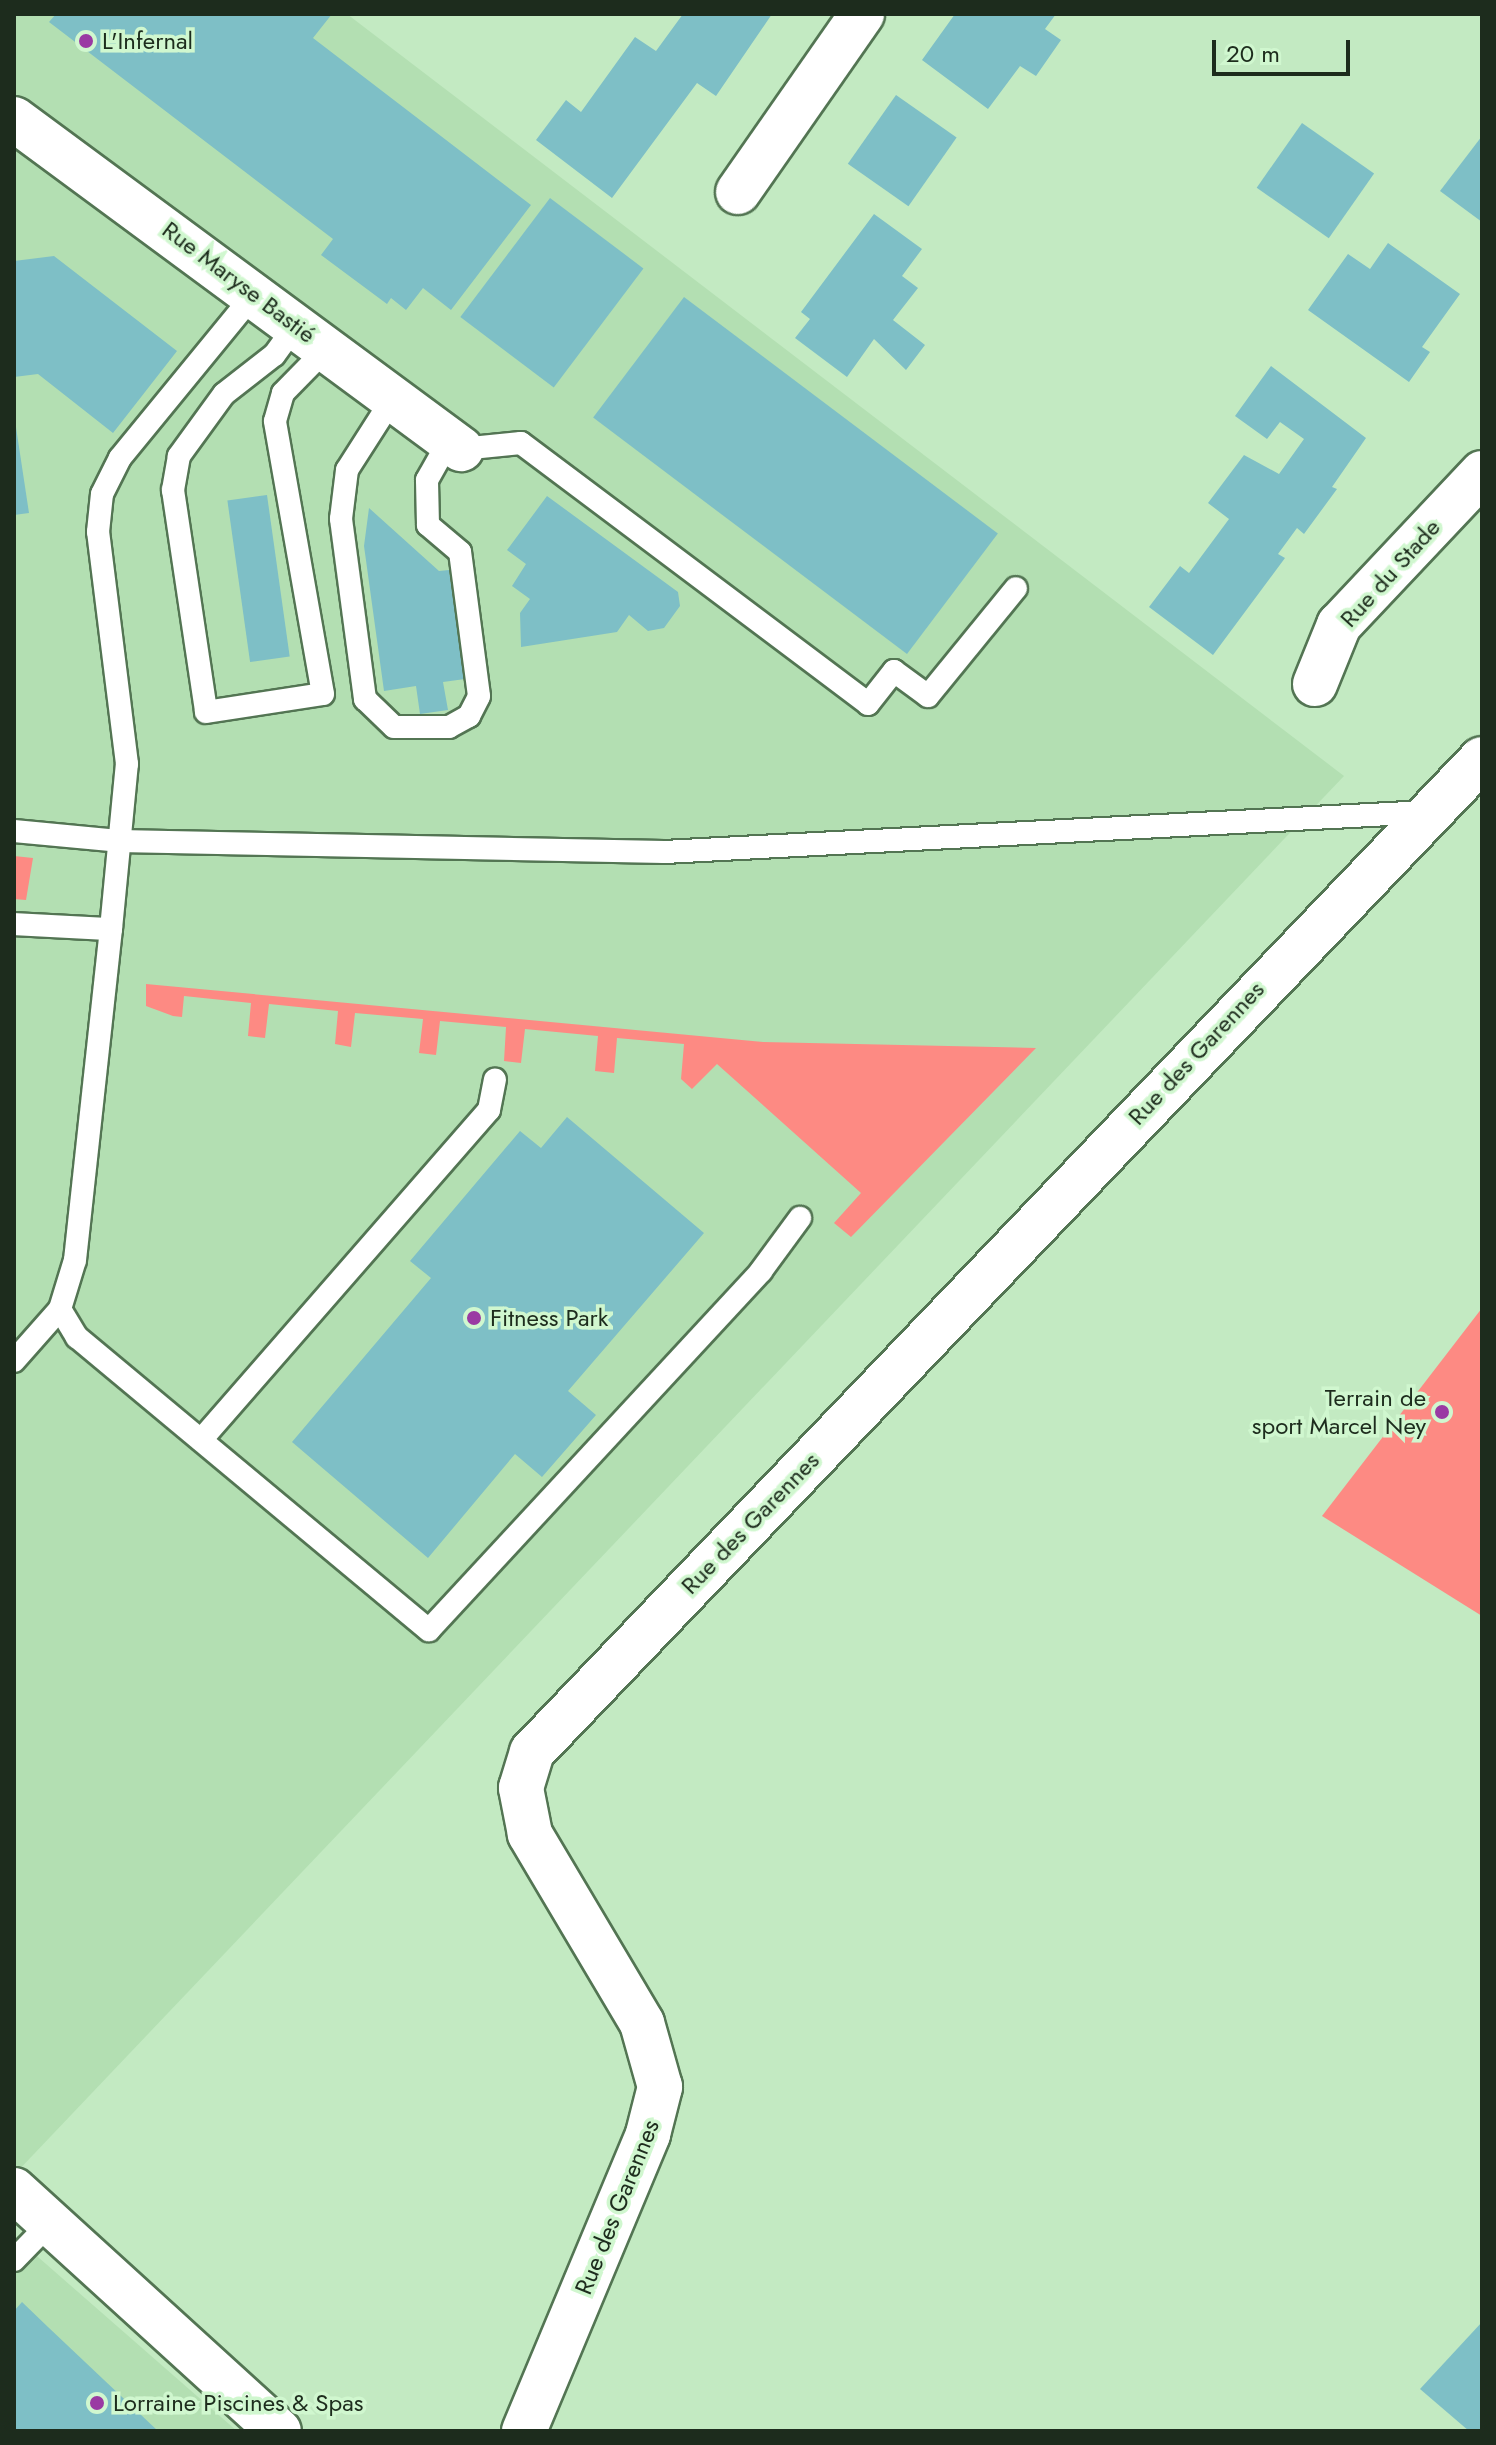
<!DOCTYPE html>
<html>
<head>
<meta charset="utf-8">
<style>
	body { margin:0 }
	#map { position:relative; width:1496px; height:2445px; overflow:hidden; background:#c3eac2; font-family:Jost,sans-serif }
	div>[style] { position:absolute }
	.built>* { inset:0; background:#b3dfb2 }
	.green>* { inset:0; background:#fd8a83 }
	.building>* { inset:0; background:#7ebfc6; transform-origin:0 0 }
	.roads { filter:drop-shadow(2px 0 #537553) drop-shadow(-2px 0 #537553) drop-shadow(0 2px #537553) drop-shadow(0 -2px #537553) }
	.lane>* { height:22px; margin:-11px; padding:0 11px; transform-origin:11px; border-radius:11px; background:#fff }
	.street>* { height:44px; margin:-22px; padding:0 22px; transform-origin:22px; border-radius:22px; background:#fff }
	.secondary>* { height:44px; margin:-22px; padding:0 22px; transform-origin:22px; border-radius:22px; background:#fff }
	.dots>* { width:22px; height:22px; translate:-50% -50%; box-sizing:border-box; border:4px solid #d0f7cf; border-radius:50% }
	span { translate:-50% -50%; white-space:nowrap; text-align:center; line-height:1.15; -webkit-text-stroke:7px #d0f7cf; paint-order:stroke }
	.poi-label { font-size:24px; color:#1d2c1d }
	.left { translate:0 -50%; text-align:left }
	.right { translate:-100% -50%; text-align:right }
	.street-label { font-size:24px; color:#1d2c1d }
	.frame { position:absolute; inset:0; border:16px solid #1d2c1d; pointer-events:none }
	.scale { position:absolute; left:1212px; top:40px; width:138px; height:36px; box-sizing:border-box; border:4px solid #1d2c1d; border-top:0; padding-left:10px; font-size:24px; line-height:28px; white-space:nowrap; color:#1d2c1d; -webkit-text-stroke:6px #d0f7cf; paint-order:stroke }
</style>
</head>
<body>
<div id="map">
	<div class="built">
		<i style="clip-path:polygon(14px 14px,347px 14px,1344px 776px,14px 2175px)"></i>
		<i style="clip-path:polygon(14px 2236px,237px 2431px,14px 2431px)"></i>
	</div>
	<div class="green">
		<i style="clip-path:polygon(14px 856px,33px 858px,26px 900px,14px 899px)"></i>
		<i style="clip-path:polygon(146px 984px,763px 1042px,1036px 1048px,851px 1237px,834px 1223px,861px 1193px,717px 1064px,692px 1089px,681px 1079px,684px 1044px,617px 1038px,614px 1073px,595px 1071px,598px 1036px,525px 1029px,521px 1063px,504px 1061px,506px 1027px,440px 1021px,436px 1055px,419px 1053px,423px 1019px,355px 1013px,351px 1047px,335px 1044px,338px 1011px,269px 1004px,265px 1038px,248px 1036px,251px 1003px,184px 996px,182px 1017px,173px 1016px,146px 1006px)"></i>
		<i style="clip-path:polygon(1482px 1308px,1482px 1616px,1322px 1516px)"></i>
	</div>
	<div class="building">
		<i style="clip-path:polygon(56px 14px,332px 14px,313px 38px,531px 205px,451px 310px,423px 288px,406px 310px,391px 298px,387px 304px,321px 255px,333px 239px,49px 22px)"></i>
		<i style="clip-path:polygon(683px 14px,772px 14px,716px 96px,697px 83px,612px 198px,536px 140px,566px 100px,581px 112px,635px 37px,656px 51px)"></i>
		<i style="clip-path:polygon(955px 14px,1056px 14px,1045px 29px,1061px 40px,1036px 76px,1020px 66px,988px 109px,922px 60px)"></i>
		<i style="left:896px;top:95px;width:74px;height:84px;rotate:35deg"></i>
		<i style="left:1302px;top:123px;width:88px;height:79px;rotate:35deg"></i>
		<i style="clip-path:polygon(1482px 136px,1482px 222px,1440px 191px)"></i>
		<i style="left:550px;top:198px;width:117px;height:149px;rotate:37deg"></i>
		<i style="clip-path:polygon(874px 214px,922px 249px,902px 276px,918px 288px,893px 320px,925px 345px,906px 370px,874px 339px,847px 377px,795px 338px,810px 319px,801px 312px)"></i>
		<i style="clip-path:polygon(1388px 243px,1460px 294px,1422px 347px,1430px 352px,1409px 382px,1308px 310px,1348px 254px,1370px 269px)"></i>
		<i style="clip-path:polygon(54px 256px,177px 351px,113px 433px,38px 374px,14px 377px,14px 261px)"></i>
		<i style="left:684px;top:297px;width:393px;height:151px;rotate:37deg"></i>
		<i style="clip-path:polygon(1271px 366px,1366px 438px,1332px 487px,1337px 489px,1304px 534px,1297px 528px,1278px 554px,1285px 558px,1213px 655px,1149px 607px,1180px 566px,1189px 573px,1229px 519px,1208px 503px,1244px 455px,1279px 474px,1304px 439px,1280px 422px,1267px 439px,1235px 416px)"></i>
		<i style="clip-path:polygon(14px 414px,29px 513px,14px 515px)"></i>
		<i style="left:267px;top:495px;width:163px;height:40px;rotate:82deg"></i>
		<i style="clip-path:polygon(547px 496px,678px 592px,680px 606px,664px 628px,648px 631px,629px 615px,617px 632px,521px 647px,520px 613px,530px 599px,512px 586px,526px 564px,507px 550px)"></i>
		<i style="clip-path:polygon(369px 508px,439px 571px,449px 570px,465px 679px,443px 682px,448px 710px,420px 714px,416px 686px,384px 691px,364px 546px)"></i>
		<i style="clip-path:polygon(567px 1117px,704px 1233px,568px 1391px,596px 1415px,542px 1477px,515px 1454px,428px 1558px,292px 1442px,431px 1278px,410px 1261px,520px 1131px,541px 1148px)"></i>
		<i style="clip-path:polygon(22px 2302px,48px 2327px,158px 2431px,14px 2431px,14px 2311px)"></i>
		<i style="clip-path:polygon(1482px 2322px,1482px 2431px,1469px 2431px,1420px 2389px)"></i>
	</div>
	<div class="roads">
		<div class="lane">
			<i style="left:296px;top:325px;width:37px;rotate:126deg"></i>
			<i style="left:274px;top:355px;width:63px;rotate:142deg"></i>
			<i style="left:224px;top:394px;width:77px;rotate:126deg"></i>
			<i style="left:179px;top:456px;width:35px;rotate:100deg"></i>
			<i style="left:173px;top:490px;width:224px;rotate:81.5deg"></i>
			<i style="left:206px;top:712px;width:118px;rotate:-8.7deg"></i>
			<i style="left:323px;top:694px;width:277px;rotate:-100deg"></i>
			<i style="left:275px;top:421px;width:29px;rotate:-74deg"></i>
			<i style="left:283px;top:393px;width:63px;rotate:-45.6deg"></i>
			<i style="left:393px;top:398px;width:85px;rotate:122.6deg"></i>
			<i style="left:347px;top:470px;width:49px;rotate:97deg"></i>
			<i style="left:341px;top:519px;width:182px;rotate:82.4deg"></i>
			<i style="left:365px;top:699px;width:40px;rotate:44deg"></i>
			<i style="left:394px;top:727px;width:55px"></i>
			<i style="left:449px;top:727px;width:23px;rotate:-29deg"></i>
			<i style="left:469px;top:716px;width:22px;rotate:-63deg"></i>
			<i style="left:479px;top:696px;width:145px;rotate:-97.5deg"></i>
			<i style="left:460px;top:552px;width:42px;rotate:-139.8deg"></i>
			<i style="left:428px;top:525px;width:45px;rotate:-91.3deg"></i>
			<i style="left:427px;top:480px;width:45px;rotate:-60.6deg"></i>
			<i style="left:461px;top:449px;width:60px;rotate:-5.7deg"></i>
			<i style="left:521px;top:443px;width:434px;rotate:36.9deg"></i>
			<i style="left:868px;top:704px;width:42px;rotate:-51.8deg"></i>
			<i style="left:894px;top:671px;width:42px;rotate:36.3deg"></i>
			<i style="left:928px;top:696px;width:139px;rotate:-50.8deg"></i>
			<i style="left:14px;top:831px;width:105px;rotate:5.4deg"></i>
			<i style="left:119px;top:841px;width:545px;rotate:1.16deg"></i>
			<i style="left:664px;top:852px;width:764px;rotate:-3deg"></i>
			<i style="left:14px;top:924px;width:97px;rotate:3deg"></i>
			<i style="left:60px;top:1309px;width:33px;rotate:59deg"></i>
			<i style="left:77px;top:1337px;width:458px;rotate:39.8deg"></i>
			<i style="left:429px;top:1630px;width:489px;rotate:-47.2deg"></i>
			<i style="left:761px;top:1271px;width:66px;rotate:-53.7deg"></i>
			<i style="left:14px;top:1361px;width:69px;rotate:-48.5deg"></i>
			<i style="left:60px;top:1309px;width:51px;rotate:-73deg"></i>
			<i style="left:75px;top:1260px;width:333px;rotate:-83.8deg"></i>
			<i style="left:111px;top:929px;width:166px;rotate:-84.5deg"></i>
			<i style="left:127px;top:764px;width:234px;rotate:-97.1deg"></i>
			<i style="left:98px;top:532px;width:38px;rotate:-84deg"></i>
			<i style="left:102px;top:494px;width:40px;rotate:-63.4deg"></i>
			<i style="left:120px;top:458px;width:212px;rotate:-50.7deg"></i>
			<i style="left:201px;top:1440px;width:438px;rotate:-48.9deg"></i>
			<i style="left:489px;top:1110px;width:31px;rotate:-79deg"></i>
			<i style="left:14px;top:2260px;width:53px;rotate:-45.8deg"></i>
		</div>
		<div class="street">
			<i style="left:14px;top:119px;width:556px;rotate:36.44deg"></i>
			<i style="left:738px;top:192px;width:217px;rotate:-55.1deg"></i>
			<i style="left:1315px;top:684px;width:64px;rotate:-67.9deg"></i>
			<i style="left:1339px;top:625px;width:209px;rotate:-46.7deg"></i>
		</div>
		<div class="secondary">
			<i style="left:14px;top:2190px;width:358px;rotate:42.3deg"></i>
			<i style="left:524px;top:2431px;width:322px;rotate:-67.3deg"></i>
			<i style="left:648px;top:2134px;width:49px;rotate:-75.7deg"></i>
			<i style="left:660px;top:2087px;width:66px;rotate:-105.7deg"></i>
			<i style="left:642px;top:2023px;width:220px;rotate:-120.7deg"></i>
			<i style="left:530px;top:1834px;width:47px;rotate:-101.1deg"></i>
			<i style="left:521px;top:1788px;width:38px;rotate:-73deg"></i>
			<i style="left:532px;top:1752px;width:1374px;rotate:-46.27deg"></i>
		</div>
	</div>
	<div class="dots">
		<i style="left:86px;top:41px;background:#9a3aa3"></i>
		<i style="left:474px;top:1318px;background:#9a3aa3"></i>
		<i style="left:1442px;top:1412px;background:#9a3aa3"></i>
		<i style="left:97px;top:2403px;background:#9a3aa3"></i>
	</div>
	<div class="poi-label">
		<span class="left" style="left:102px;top:41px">L'Infernal</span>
		<span class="left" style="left:490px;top:1318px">Fitness Park</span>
		<span class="right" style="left:1426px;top:1412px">Terrain de<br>sport Marcel Ney</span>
		<span class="left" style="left:113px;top:2403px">Lorraine Piscines &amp; Spas</span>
	</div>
	<div class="street-label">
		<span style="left:239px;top:282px;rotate:37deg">Rue Maryse Bastié</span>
		<span style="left:1390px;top:573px;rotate:-48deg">Rue du Stade</span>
		<span style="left:1196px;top:1053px;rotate:-47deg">Rue des Garennes</span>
		<span style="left:750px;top:1523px;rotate:-46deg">Rue des Garennes</span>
		<span style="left:617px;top:2207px;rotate:-68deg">Rue des Garennes</span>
	</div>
	<div class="frame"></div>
	<div class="scale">20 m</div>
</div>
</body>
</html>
